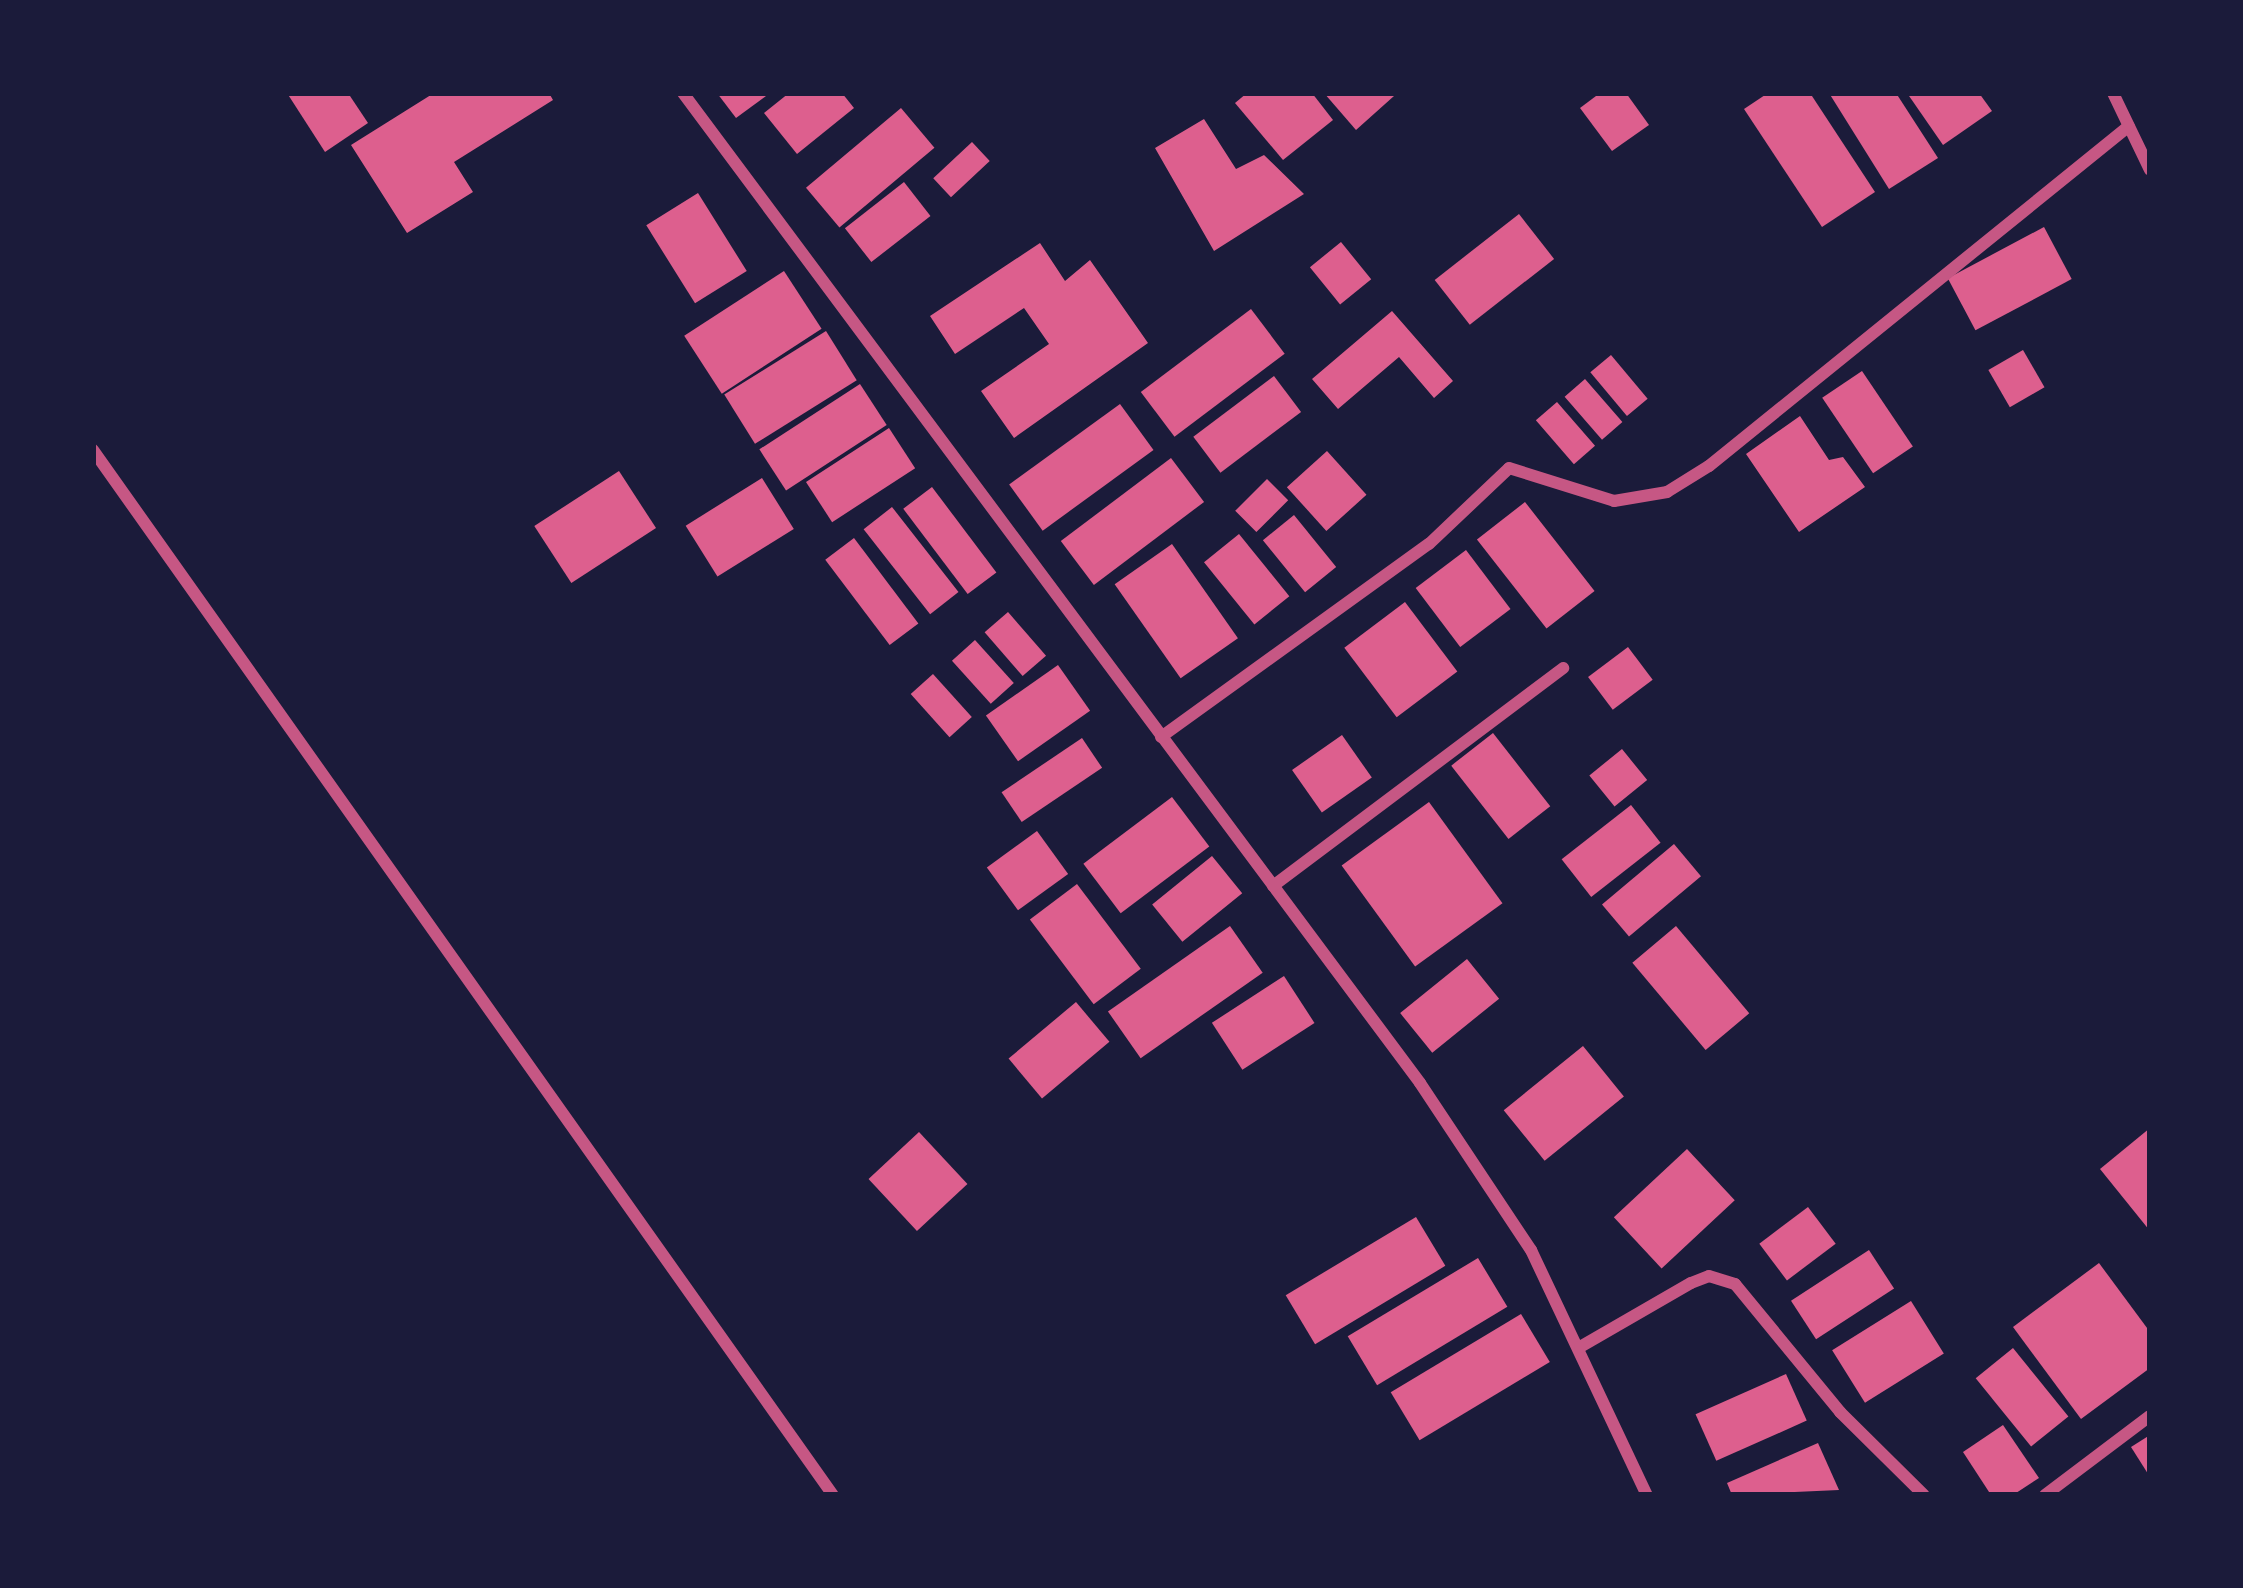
<!DOCTYPE html>
<html>
<head>
<meta charset="utf-8">
<style>
	body { margin:0 }
	#map { position:relative; width:2243px; height:1588px; overflow:hidden; background:#1b1b3a; font-family:Helvetica,sans-serif }
	div>[style] { position:absolute }
	.building>* { inset:0; background:#dd5f8e; transform-origin:0 0 }
	.minor>* { height:12px; margin:-6px; padding:0 6px; transform-origin:6px; border-radius:6px; background:#c65784 }
	span { translate:-50% -50%; white-space:nowrap; text-align:center; line-height:1.15; -webkit-text-stroke:10px #1b1b3a; paint-order:stroke }
	.frame { position:absolute; inset:0; border:96px solid #1b1b3a; pointer-events:none }
</style>
</head>
<body>
<div id="map">
	<div class="building">
		<i style="clip-path:polygon(287px 93px,348px 93px,368px 123px,325px 152px)"></i>
		<i style="clip-path:polygon(434px 93px,549px 93px,553px 100px,454px 162px,473px 192px,407px 233px,351px 145px)"></i>
		<i style="clip-path:polygon(717px 93px,770px 93px,736px 118px)"></i>
		<i style="clip-path:polygon(789px 93px,842px 93px,854px 108px,797px 154px,764px 113px)"></i>
		<i style="clip-path:polygon(1247px 93px,1312px 93px,1333px 120px,1283px 160px,1235px 103px)"></i>
		<i style="clip-path:polygon(1324px 93px,1391px 93px,1394px 96px,1356px 130px)"></i>
		<i style="clip-path:polygon(1600px 93px,1626px 93px,1649px 125px,1612px 151px,1580px 108px)"></i>
		<i style="clip-path:polygon(1768px 93px,1810px 93px,1875px 192px,1822px 227px,1744px 109px)"></i>
		<i style="clip-path:polygon(1829px 93px,1896px 93px,1938px 158px,1889px 189px)"></i>
		<i style="clip-path:polygon(1907px 93px,1979px 93px,1992px 111px,1943px 145px)"></i>
		<i style="left:901px;top:108px;width:52px;height:124px;rotate:50deg"></i>
		<i style="clip-path:polygon(1204px 119px,1236px 169px,1264px 155px,1304px 194px,1214px 251px,1155px 148px)"></i>
		<i style="left:972px;top:142px;width:26px;height:53px;rotate:47deg"></i>
		<i style="left:904px;top:182px;width:43px;height:75px;rotate:52deg"></i>
		<i style="left:698px;top:193px;width:92px;height:61px;rotate:58deg"></i>
		<i style="left:1519px;top:214px;width:57px;height:107px;rotate:52deg"></i>
		<i style="left:2044px;top:227px;width:59px;height:109px;rotate:62deg"></i>
		<i style="left:1341px;top:242px;width:48px;height:40px;rotate:51deg"></i>
		<i style="clip-path:polygon(1040px 243px,1065px 281px,1090px 260px,1148px 343px,1014px 438px,981px 391px,1049px 344px,1024px 308px,955px 354px,930px 316px)"></i>
		<i style="left:784px;top:271px;width:69px;height:119px;rotate:57deg"></i>
		<i style="left:1251px;top:309px;width:56px;height:138px;rotate:53deg"></i>
		<i style="clip-path:polygon(1392px 311px,1453px 381px,1434px 398px,1399px 357px,1338px 409px,1312px 379px)"></i>
		<i style="left:826px;top:331px;width:58px;height:120px;rotate:58deg"></i>
		<i style="left:2023px;top:350px;width:43px;height:40px;rotate:60deg"></i>
		<i style="left:1611px;top:355px;width:57px;height:27px;rotate:50deg"></i>
		<i style="left:1862px;top:371px;width:91px;height:48px;rotate:56deg"></i>
		<i style="left:1274px;top:376px;width:45px;height:101px;rotate:53deg"></i>
		<i style="left:1585px;top:379px;width:57px;height:27px;rotate:49deg"></i>
		<i style="left:860px;top:384px;width:49px;height:120px;rotate:57deg"></i>
		<i style="left:1557px;top:402px;width:58px;height:28px;rotate:49deg"></i>
		<i style="left:1120px;top:404px;width:57px;height:137px;rotate:54deg"></i>
		<i style="clip-path:polygon(1800px 416px,1829px 460px,1843px 457px,1865px 487px,1799px 532px,1746px 454px)"></i>
		<i style="left:889px;top:428px;width:48px;height:99px;rotate:57deg"></i>
		<i style="left:1327px;top:451px;width:59px;height:54px;rotate:48deg"></i>
		<i style="left:1171px;top:458px;width:55px;height:138px;rotate:53deg"></i>
		<i style="left:619px;top:471px;width:68px;height:101px;rotate:57deg"></i>
		<i style="left:762px;top:478px;width:60px;height:90px;rotate:58deg"></i>
		<i style="left:1267px;top:479px;width:30px;height:45px;rotate:45deg"></i>
		<i style="left:932px;top:487px;width:107px;height:36px;rotate:53deg"></i>
		<i style="left:1525px;top:502px;width:113px;height:61px;rotate:52deg"></i>
		<i style="left:892px;top:507px;width:108px;height:36px;rotate:52deg"></i>
		<i style="left:1294px;top:515px;width:67px;height:40px;rotate:51deg"></i>
		<i style="left:1239px;top:534px;width:80px;height:45px;rotate:51deg"></i>
		<i style="left:854px;top:538px;width:107px;height:36px;rotate:53deg"></i>
		<i style="left:1172px;top:544px;width:115px;height:70px;rotate:55deg"></i>
		<i style="left:1466px;top:550px;width:74px;height:63px;rotate:53deg"></i>
		<i style="left:1405px;top:602px;width:87px;height:76px;rotate:53deg"></i>
		<i style="left:1008px;top:612px;width:58px;height:31px;rotate:49deg"></i>
		<i style="left:975px;top:640px;width:58px;height:31px;rotate:48deg"></i>
		<i style="left:1628px;top:647px;width:41px;height:50px;rotate:53deg"></i>
		<i style="left:1058px;top:665px;width:56px;height:88px;rotate:55deg"></i>
		<i style="left:933px;top:674px;width:58px;height:30px;rotate:48deg"></i>
		<i style="left:1493px;top:733px;width:93px;height:53px;rotate:52deg"></i>
		<i style="left:1342px;top:735px;width:52px;height:61px;rotate:55deg"></i>
		<i style="left:1082px;top:738px;width:36px;height:97px;rotate:56deg"></i>
		<i style="left:1622px;top:749px;width:40px;height:42px;rotate:51deg"></i>
		<i style="left:1172px;top:797px;width:62px;height:111px;rotate:53deg"></i>
		<i style="left:1429px;top:802px;width:125px;height:108px;rotate:54deg"></i>
		<i style="left:1631px;top:805px;width:48px;height:88px;rotate:52deg"></i>
		<i style="left:1037px;top:831px;width:53px;height:62px;rotate:54deg"></i>
		<i style="left:1674px;top:844px;width:42px;height:94px;rotate:50deg"></i>
		<i style="left:1212px;top:856px;width:48px;height:77px;rotate:51deg"></i>
		<i style="left:1077px;top:884px;width:106px;height:59px;rotate:53deg"></i>
		<i style="left:1230px;top:926px;width:57px;height:149px;rotate:55deg"></i>
		<i style="left:1676px;top:926px;width:114px;height:57px;rotate:50deg"></i>
		<i style="left:1467px;top:959px;width:51px;height:86px;rotate:51deg"></i>
		<i style="left:1284px;top:976px;width:56px;height:86px;rotate:57deg"></i>
		<i style="left:1076px;top:1002px;width:52px;height:88px;rotate:50deg"></i>
		<i style="left:1583px;top:1046px;width:65px;height:102px;rotate:51deg"></i>
		<i style="clip-path:polygon(2150px 1128px,2150px 1231px,2100px 1169px)"></i>
		<i style="left:919px;top:1132px;width:71px;height:69px;rotate:47deg"></i>
		<i style="left:1687px;top:1149px;width:70px;height:100px;rotate:47deg"></i>
		<i style="left:1808px;top:1207px;width:46px;height:61px;rotate:53deg"></i>
		<i style="left:1416px;top:1217px;width:57px;height:152px;rotate:59deg"></i>
		<i style="left:1869px;top:1250px;width:46px;height:93px;rotate:57deg"></i>
		<i style="left:1478px;top:1258px;width:57px;height:152px;rotate:59deg"></i>
		<i style="clip-path:polygon(2099px 1263px,2150px 1332px,2150px 1368px,2081px 1419px,2013px 1327px)"></i>
		<i style="left:1911px;top:1301px;width:62px;height:93px;rotate:58deg"></i>
		<i style="left:1521px;top:1314px;width:56px;height:152px;rotate:59deg"></i>
		<i style="left:2013px;top:1348px;width:88px;height:48px;rotate:51deg"></i>
		<i style="left:1786px;top:1374px;width:51px;height:99px;rotate:66deg"></i>
		<i style="clip-path:polygon(2003px 1425px,2039px 1478px,2013px 1495px,1991px 1495px,1963px 1452px)"></i>
		<i style="clip-path:polygon(2150px 1435px,2150px 1477px,2131px 1447px)"></i>
		<i style="clip-path:polygon(1818px 1443px,1839px 1490px,1732px 1495px,1727px 1483px)"></i>
	</div>
	<div class="minor">
		<i style="left:683px;top:93px;width:1234px;rotate:53.33deg"></i>
		<i style="left:1420px;top:1083px;width:201px;rotate:56.4deg"></i>
		<i style="left:1531px;top:1250px;width:271px;rotate:64.7deg"></i>
		<i style="left:2113px;top:93px;width:85px;rotate:64.3deg"></i>
		<i style="left:93px;top:450px;width:1280px;rotate:54.7deg"></i>
		<i style="left:1161px;top:737px;width:330px;rotate:-35.8deg"></i>
		<i style="left:1429px;top:544px;width:110px;rotate:-43.5deg"></i>
		<i style="left:1509px;top:468px;width:110px;rotate:17.4deg"></i>
		<i style="left:1614px;top:501px;width:54px;rotate:-9.6deg"></i>
		<i style="left:1667px;top:492px;width:49px;rotate:-31.8deg"></i>
		<i style="left:1709px;top:466px;width:540px;rotate:-38.99deg"></i>
		<i style="left:1273px;top:886px;width:363px;rotate:-36.9deg"></i>
		<i style="left:1580px;top:1347px;width:128px;rotate:-30deg"></i>
		<i style="left:1691px;top:1283px;width:19px;rotate:-21deg"></i>
		<i style="left:1709px;top:1276px;width:27px;rotate:17deg"></i>
		<i style="left:1735px;top:1284px;width:166px;rotate:50.6deg"></i>
		<i style="left:1840px;top:1412px;width:118px;rotate:44.7deg"></i>
		<i style="left:2045px;top:1495px;width:131px;rotate:-37deg"></i>
	</div>
	<div class="frame"></div>
</div>
</body>
</html>
